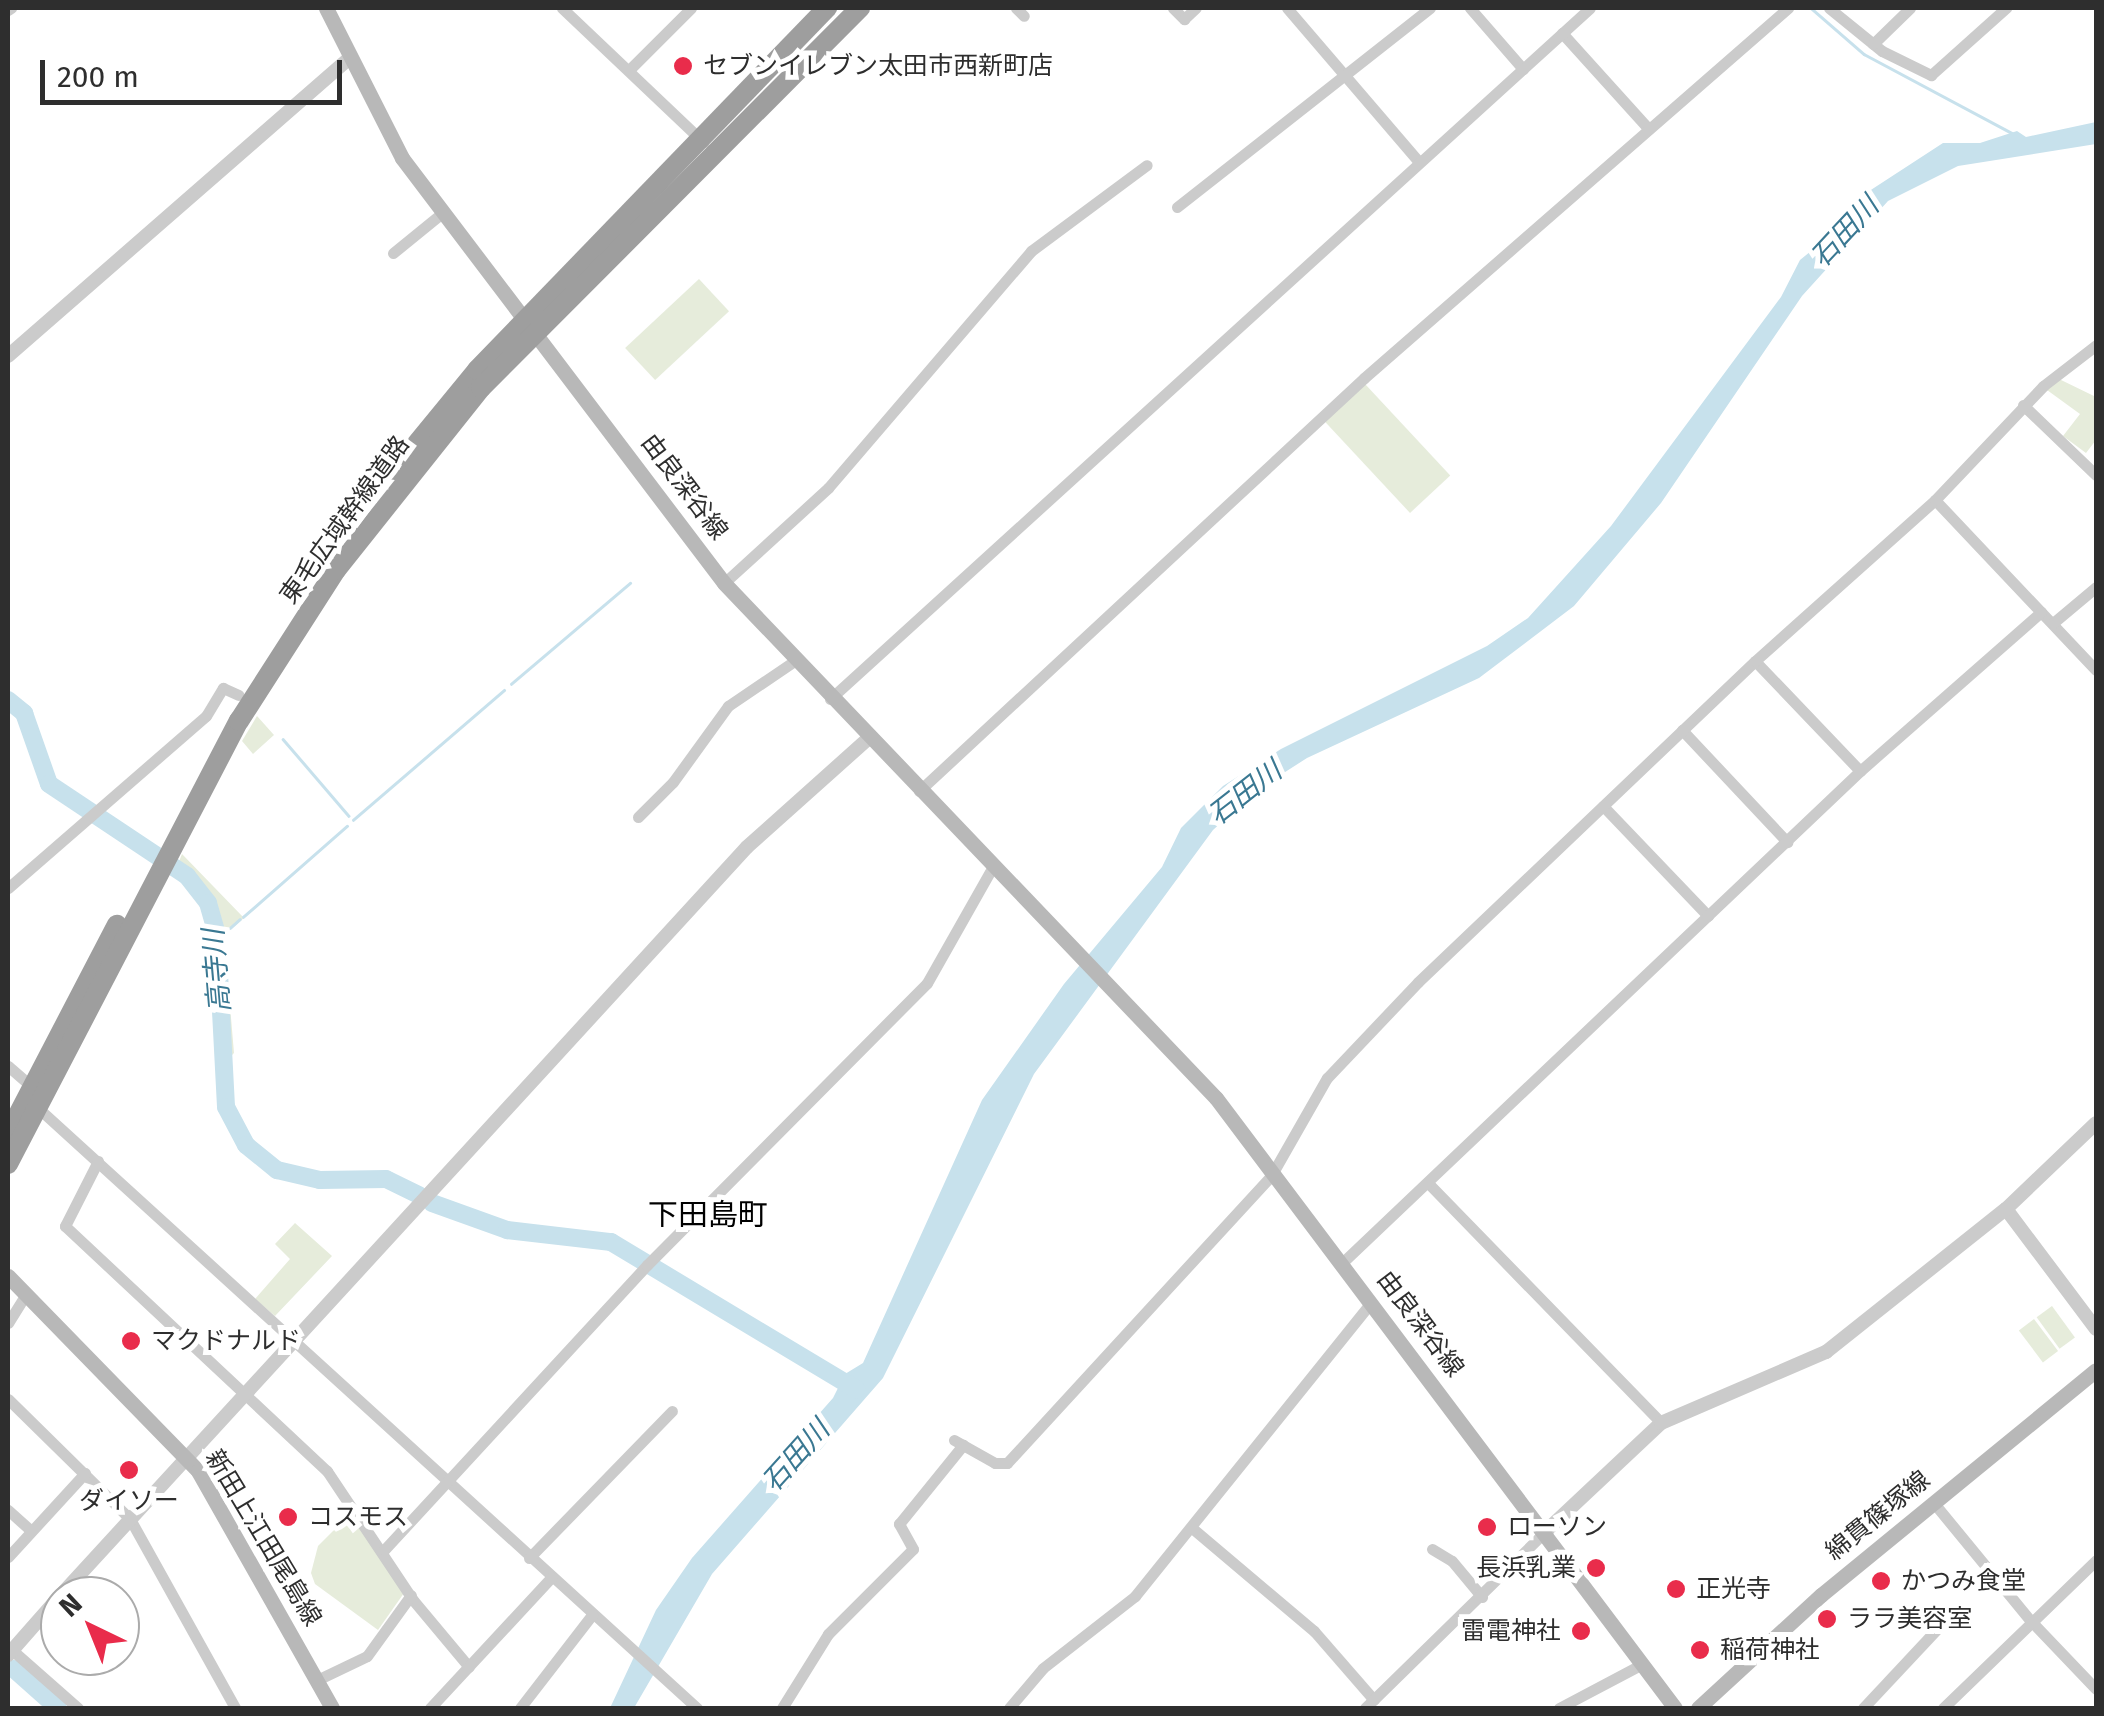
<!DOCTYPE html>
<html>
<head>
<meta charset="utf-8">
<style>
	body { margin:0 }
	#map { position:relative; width:2104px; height:1716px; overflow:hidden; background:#fff; font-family:"Fira Sans","Noto Sans JP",sans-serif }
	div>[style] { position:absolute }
	.green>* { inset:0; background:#e6ecdb; transform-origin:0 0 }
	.water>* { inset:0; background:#c7e1ec }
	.stream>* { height:2.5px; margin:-1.25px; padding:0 1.25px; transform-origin:1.25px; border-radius:1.25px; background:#c7e1ec }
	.river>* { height:18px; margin:-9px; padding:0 9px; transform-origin:9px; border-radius:9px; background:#c7e1ec }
	.minor>* { height:11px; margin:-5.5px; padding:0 5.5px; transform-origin:5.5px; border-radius:5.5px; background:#cbcbcb }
	.tertiary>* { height:14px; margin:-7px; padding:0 7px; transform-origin:7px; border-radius:7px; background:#cbcbcb }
	.secondary>* { height:15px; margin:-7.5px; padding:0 7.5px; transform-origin:7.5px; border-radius:7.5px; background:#b8b8b8 }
	.trunk>* { height:20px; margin:-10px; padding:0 10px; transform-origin:10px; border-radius:10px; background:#9e9e9e }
	.dots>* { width:28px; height:28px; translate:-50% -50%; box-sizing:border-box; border:5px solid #fff; border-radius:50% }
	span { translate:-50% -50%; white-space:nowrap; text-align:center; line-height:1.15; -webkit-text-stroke:10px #fff; paint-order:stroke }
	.poi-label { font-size:25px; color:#2e2e2e }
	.left { translate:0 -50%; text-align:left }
	.right { translate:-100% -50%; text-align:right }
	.street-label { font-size:25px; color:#2e2e2e }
	.water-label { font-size:28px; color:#3a7892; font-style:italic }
	.quarter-label { font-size:30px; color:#000 }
	.frame { position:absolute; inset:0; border:10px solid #2e2e2e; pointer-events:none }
	.north { position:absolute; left:40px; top:1576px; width:100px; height:100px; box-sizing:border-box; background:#fff; border:2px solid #ababab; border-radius:50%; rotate:317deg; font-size:28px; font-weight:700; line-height:40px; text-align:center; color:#2e2e2e }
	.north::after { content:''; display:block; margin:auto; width:35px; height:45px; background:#e92c4b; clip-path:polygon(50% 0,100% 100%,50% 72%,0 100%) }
	.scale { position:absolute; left:40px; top:60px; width:302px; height:45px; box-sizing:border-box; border:5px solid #2e2e2e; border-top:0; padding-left:12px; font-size:30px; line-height:35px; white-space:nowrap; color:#2e2e2e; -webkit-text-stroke:8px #fff; paint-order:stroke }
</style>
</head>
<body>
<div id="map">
	<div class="green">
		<i style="left:699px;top:279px;width:44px;height:101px;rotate:47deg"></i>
		<i style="clip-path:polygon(2059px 379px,2096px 397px,2096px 440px,2086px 453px,2063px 436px,2080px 414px,2047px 390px)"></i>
		<i style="left:1365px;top:384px;width:125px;height:55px;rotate:47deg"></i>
		<i style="clip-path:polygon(257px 716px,274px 735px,253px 754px,242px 741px)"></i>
		<i style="clip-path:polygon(182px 854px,244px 918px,224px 935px,234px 1053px,227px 1060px,218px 916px,178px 864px)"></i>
		<i style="clip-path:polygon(295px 1223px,332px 1256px,275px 1316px,255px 1299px,290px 1259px,275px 1244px)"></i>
		<i style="left:2052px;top:1306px;width:39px;height:19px;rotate:54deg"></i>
		<i style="left:2034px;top:1319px;width:40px;height:19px;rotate:53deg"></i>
		<i style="clip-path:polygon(355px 1509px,404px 1593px,378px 1630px,315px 1584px,311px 1573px,318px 1546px)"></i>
	</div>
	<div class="water">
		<i style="clip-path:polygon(2096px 122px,2096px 144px,1958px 166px,1888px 201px,1802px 296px,1661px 503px,1574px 606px,1479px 678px,1307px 758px,1257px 790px,1213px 830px,1034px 1074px,883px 1378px,712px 1574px,634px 1708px,610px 1708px,656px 1610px,692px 1558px,833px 1398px,845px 1374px,863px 1363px,982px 1100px,1064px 984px,1162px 867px,1181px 828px,1223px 786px,1281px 749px,1487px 646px,1528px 618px,1611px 526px,1781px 297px,1800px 260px,1854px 216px,1850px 207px,1857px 199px,1943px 143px,1980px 143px,2017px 131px,2026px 137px)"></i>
	</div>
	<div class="stream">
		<i style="left:1811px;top:8px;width:70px;rotate:41deg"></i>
		<i style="left:1864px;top:54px;width:168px;rotate:28.1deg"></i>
		<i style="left:511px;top:684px;width:156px;rotate:-40.3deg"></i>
		<i style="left:283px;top:739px;width:101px;rotate:49.4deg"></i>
		<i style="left:353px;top:820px;width:199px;rotate:-40.7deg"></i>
		<i style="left:243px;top:917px;width:138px;rotate:-41.2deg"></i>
		<i style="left:230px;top:928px;width:13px;rotate:-42deg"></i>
		<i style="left:8px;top:1663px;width:8px;rotate:45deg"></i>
	</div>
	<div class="river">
		<i style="left:8px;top:700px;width:21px;rotate:39deg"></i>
		<i style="left:24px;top:713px;width:75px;rotate:70.6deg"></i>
		<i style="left:49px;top:784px;width:166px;rotate:33.7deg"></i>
		<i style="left:187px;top:876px;width:34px;rotate:52deg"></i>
		<i style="left:208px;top:903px;width:33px;rotate:74deg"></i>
		<i style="left:217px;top:935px;width:172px;rotate:87deg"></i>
		<i style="left:226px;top:1107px;width:43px;rotate:62.2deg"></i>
		<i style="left:246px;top:1145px;width:40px;rotate:39deg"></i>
		<i style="left:277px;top:1170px;width:44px;rotate:13.1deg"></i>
		<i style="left:320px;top:1180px;width:66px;rotate:-0.9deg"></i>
		<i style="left:386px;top:1179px;width:37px;rotate:26deg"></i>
		<i style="left:432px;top:1203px;width:80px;rotate:19.8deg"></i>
		<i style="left:507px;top:1230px;width:105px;rotate:6.6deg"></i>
		<i style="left:611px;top:1242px;width:286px;rotate:31deg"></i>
		<i style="left:14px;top:1669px;width:59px;rotate:41.6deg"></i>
	</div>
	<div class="minor">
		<i style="left:562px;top:8px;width:195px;rotate:43.5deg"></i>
		<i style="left:1016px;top:8px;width:11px;rotate:45deg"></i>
		<i style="left:1173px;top:8px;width:16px;rotate:45deg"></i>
		<i style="left:1184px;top:19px;width:16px;rotate:-43deg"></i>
		<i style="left:1287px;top:8px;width:203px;rotate:49.4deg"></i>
		<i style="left:1470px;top:8px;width:81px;rotate:49deg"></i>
		<i style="left:1829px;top:8px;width:68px;rotate:39.1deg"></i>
		<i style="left:1882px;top:51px;width:55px;rotate:26.1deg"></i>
		<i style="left:1931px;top:75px;width:101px;rotate:-41.8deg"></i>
		<i style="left:8px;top:10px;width:4px;rotate:-34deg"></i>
		<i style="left:1562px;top:33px;width:125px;rotate:47.9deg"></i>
		<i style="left:1873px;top:44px;width:52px;rotate:-44.2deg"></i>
		<i style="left:629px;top:70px;width:88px;rotate:-45deg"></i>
		<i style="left:1177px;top:207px;width:322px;rotate:-38.2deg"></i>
		<i style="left:393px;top:253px;width:63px;rotate:-39.2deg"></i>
		<i style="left:2023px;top:405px;width:101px;rotate:43.8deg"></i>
		<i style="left:1935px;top:500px;width:234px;rotate:46.6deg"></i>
		<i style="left:724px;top:583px;width:141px;rotate:-42.4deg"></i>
		<i style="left:828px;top:488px;width:312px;rotate:-49.4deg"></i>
		<i style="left:1031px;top:251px;width:144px;rotate:-36.6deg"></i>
		<i style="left:2053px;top:623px;width:56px;rotate:-39.9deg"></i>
		<i style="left:1755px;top:661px;width:152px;rotate:46.3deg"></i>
		<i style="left:830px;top:699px;width:1027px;rotate:-42.28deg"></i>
		<i style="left:1682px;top:730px;width:154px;rotate:46.8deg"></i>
		<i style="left:919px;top:791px;width:607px;rotate:-42.86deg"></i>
		<i style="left:1364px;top:378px;width:563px;rotate:-41.11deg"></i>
		<i style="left:1603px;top:806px;width:152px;rotate:46.3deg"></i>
		<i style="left:638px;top:817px;width:49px;rotate:-45deg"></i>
		<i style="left:673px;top:782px;width:94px;rotate:-54.1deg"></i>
		<i style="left:728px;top:706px;width:78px;rotate:-34.1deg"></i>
		<i style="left:8px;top:888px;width:262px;rotate:-41deg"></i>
		<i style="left:206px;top:716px;width:33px;rotate:-59deg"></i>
		<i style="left:223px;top:688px;width:17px;rotate:24deg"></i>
		<i style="left:8px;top:1066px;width:32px;rotate:41deg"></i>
		<i style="left:37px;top:1107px;width:893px;rotate:42.32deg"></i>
		<i style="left:98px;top:1161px;width:73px;rotate:116.9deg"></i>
		<i style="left:65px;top:1226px;width:359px;rotate:43.1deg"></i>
		<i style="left:327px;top:1471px;width:155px;rotate:56.3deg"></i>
		<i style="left:413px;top:1600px;width:87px;rotate:50.1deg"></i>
		<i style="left:1428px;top:1183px;width:334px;rotate:45.8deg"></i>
		<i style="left:1343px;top:1262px;width:713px;rotate:-43.52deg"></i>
		<i style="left:1860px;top:771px;width:241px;rotate:-41.3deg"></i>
		<i style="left:8px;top:1323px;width:34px;rotate:-58deg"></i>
		<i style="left:8px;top:1399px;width:171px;rotate:44.5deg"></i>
		<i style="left:130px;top:1519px;width:216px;rotate:60.9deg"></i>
		<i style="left:954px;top:1440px;width:47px;rotate:29.3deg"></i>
		<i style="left:995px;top:1463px;width:12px"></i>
		<i style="left:1007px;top:1463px;width:390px;rotate:-47.4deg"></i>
		<i style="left:1271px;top:1176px;width:113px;rotate:-60.3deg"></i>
		<i style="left:1327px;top:1078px;width:132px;rotate:-46.5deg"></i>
		<i style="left:1418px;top:982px;width:465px;rotate:-43.6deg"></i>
		<i style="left:1755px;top:661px;width:241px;rotate:-41.8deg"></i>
		<i style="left:1935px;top:500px;width:157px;rotate:-46.5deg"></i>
		<i style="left:2043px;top:386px;width:67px;rotate:-37.7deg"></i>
		<i style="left:1933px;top:1502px;width:153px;rotate:50.6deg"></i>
		<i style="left:2030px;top:1620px;width:95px;rotate:46.3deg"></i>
		<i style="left:8px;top:1510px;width:31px;rotate:42deg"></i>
		<i style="left:1192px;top:1528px;width:160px;rotate:40.2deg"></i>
		<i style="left:1314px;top:1631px;width:91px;rotate:49deg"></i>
		<i style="left:1432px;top:1549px;width:23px;rotate:31deg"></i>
		<i style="left:1452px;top:1561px;width:47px;rotate:50.2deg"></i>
		<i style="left:384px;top:1550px;width:388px;rotate:-47.3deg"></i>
		<i style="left:647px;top:1265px;width:397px;rotate:-45.2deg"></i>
		<i style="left:927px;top:983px;width:132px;rotate:-60.5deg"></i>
		<i style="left:8px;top:1557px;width:114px;rotate:-47.5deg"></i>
		<i style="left:529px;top:1558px;width:205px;rotate:-45.8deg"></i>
		<i style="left:12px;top:1650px;width:88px;rotate:41.3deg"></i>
		<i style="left:317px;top:1680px;width:55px;rotate:-25.6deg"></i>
		<i style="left:367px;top:1656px;width:75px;rotate:-54.2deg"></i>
		<i style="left:430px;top:1708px;width:178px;rotate:-47.1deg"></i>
		<i style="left:520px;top:1708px;width:118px;rotate:-52.3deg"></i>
		<i style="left:782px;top:1708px;width:87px;rotate:-58.1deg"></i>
		<i style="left:828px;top:1634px;width:120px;rotate:-45deg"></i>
		<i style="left:913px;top:1549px;width:29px;rotate:-119deg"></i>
		<i style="left:899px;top:1524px;width:102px;rotate:-51deg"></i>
		<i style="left:1009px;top:1708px;width:52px;rotate:-49.6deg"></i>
		<i style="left:1043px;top:1668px;width:117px;rotate:-38deg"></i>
		<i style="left:1135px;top:1596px;width:377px;rotate:-51.2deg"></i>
		<i style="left:1365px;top:1708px;width:252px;rotate:-44.4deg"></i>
		<i style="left:1559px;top:1708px;width:94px;rotate:-27.9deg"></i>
		<i style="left:1863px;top:1708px;width:107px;rotate:-46.9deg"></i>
		<i style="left:1943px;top:1708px;width:213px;rotate:-44deg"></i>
	</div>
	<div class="tertiary">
		<i style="left:8px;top:356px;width:454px;rotate:-41.1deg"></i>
		<i style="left:2006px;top:1209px;width:150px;rotate:53.1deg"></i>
		<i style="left:1545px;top:1532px;width:159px;rotate:-43.2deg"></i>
		<i style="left:1661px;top:1423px;width:180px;rotate:-23.3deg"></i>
		<i style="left:1826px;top:1352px;width:230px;rotate:-38.5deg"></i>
		<i style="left:2006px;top:1209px;width:124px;rotate:-43.7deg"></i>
		<i style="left:60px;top:1596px;width:1016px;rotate:-47.47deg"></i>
		<i style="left:747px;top:847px;width:162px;rotate:-41.8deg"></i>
		<i style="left:8px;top:1655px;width:79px;rotate:-48.6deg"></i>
	</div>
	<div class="secondary">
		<i style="left:326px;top:8px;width:168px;rotate:63.1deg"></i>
		<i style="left:402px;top:158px;width:533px;rotate:52.85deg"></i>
		<i style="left:724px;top:583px;width:712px;rotate:46.31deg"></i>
		<i style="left:1216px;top:1098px;width:763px;rotate:53.04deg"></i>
		<i style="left:8px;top:1276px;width:272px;rotate:45.7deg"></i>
		<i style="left:198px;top:1471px;width:272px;rotate:60.5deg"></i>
		<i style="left:1698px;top:1708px;width:167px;rotate:-42.6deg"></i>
		<i style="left:1821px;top:1595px;width:355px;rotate:-39.3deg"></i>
	</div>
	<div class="trunk">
		<i style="left:395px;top:470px;width:129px;rotate:-50.6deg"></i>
		<i style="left:477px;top:370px;width:504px;rotate:-45.97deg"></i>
		<i style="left:8px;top:1134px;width:236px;rotate:-62.5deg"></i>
		<i style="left:8px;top:1164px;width:500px;rotate:-62.5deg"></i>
		<i style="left:239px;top:721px;width:179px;rotate:-57.3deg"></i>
		<i style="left:336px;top:570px;width:233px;rotate:-51.5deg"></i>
		<i style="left:481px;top:388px;width:537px;rotate:-45.08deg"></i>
	</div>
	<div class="dots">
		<i style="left:683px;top:66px;background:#e92c4b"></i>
		<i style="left:131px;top:1341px;background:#e92c4b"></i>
		<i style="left:129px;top:1470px;background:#e92c4b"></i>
		<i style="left:288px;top:1517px;background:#e92c4b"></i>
		<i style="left:1487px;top:1527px;background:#e92c4b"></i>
		<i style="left:1596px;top:1568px;background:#e92c4b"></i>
		<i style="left:1881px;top:1581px;background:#e92c4b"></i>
		<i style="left:1676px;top:1589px;background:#e92c4b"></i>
		<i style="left:1827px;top:1619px;background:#e92c4b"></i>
		<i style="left:1581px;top:1631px;background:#e92c4b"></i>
		<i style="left:1700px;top:1650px;background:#e92c4b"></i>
	</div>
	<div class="poi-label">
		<span class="left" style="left:703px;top:66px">セブンイレブン太田市西新町店</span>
		<span class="left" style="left:151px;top:1341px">マクドナルド</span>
		<span style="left:129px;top:1501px">ダイソー</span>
		<span class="left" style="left:308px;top:1517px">コスモス</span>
		<span class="left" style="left:1507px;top:1527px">ローソン</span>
		<span class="right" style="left:1576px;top:1568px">長浜乳業</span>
		<span class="left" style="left:1901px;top:1581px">かつみ食堂</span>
		<span class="left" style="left:1696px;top:1589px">正光寺</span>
		<span class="left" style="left:1847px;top:1619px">ララ美容室</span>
		<span class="right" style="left:1561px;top:1631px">雷電神社</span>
		<span class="left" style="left:1720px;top:1650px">稲荷神社</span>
	</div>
	<div class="street-label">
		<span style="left:684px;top:487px;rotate:53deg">由良深谷線</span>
		<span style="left:345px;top:520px;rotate:-54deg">東毛広域幹線道路</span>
		<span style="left:1420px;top:1324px;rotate:53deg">由良深谷線</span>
		<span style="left:1878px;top:1516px;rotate:-39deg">綿貫篠塚線</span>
		<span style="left:263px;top:1538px;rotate:59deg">新田上江田尾島線</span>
	</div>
	<div class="water-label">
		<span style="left:1845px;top:232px;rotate:-47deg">石田川</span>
		<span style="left:1245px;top:793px;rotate:-38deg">石田川</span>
		<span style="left:217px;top:971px;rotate:-95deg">高寺川</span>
		<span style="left:796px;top:1456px;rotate:-48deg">石田川</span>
	</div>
	<div class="quarter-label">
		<span style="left:708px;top:1215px">下田島町</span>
	</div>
	<div class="frame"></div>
	<div class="north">N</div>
	<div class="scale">200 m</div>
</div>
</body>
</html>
